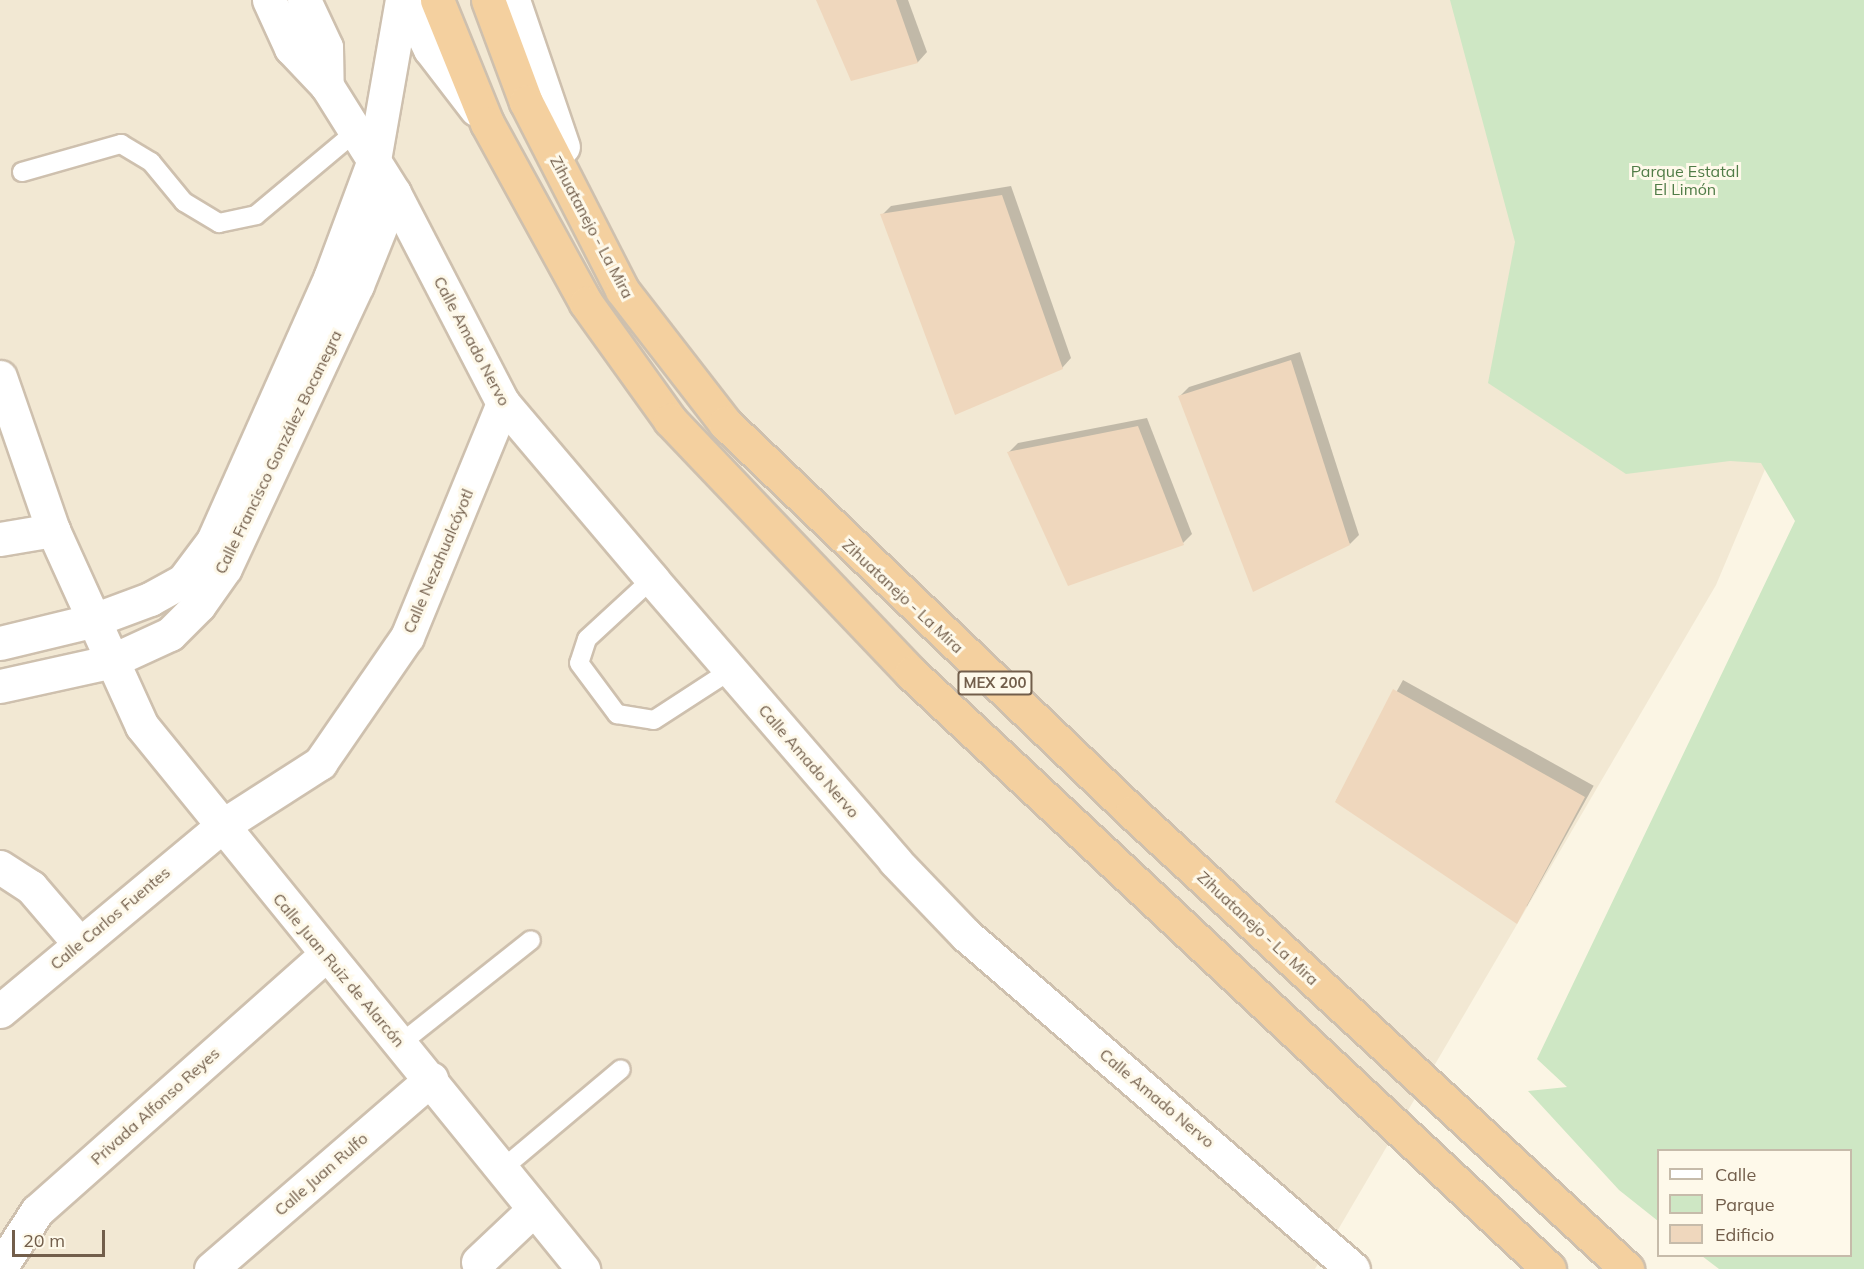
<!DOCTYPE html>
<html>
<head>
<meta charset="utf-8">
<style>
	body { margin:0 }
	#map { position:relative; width:1864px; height:1269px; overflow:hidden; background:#fbf5e4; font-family:Mulish,sans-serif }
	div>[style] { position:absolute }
	.residential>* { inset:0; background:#f2e8d3 }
	.green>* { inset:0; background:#cee7c4 }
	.shadow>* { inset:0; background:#0003; transform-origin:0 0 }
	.building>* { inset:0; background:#efd7bd }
	.roads { filter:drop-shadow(2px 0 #cec0ae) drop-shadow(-2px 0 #cec0ae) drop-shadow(0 2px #cec0ae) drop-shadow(0 -2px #cec0ae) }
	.service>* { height:18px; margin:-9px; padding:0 9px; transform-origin:9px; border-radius:9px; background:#fff }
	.minor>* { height:33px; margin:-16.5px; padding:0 16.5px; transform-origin:16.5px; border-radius:16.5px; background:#fff }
	.secondary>* { height:33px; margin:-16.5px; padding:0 16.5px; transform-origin:16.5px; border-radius:16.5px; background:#fff }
	.trunk>* { height:33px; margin:-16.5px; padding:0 16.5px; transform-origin:16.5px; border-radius:16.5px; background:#f4d09f }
	span { translate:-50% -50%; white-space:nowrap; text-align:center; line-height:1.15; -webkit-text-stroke:6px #fef9ea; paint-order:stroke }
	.shield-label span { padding:2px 4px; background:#fef9ea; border:2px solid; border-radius:4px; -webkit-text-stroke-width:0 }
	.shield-label { font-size:15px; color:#725e4b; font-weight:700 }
	.park-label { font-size:16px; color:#507c47 }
	.street-label { font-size:16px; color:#725e4b }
	.legend { position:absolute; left:1657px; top:1149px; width:195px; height:108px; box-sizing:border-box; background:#fef9ea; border:2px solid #c6bbaa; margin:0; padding:8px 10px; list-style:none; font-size:18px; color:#725e4b }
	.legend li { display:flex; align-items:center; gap:12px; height:30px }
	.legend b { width:30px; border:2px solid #c6bbaa }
	.scale { position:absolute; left:12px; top:1230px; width:93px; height:27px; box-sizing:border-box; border:3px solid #725e4b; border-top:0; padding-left:8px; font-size:18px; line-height:21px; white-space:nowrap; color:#725e4b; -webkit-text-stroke:4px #fef9ea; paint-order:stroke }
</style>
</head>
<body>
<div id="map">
	<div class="residential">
		<i style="clip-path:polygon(0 0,1864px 0,1864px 235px,1716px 585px,1315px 1269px,0 1269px)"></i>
	</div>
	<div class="green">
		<i style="clip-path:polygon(1450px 0,1864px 0,1864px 1269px,1719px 1269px,1702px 1256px,1850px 1256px,1850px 1150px,1658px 1150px,1658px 1221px,1619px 1190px,1528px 1091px,1567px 1087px,1537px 1059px,1795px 521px,1761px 463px,1730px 461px,1626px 474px,1488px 383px,1515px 242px)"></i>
	</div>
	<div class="shadow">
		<i style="clip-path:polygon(817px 0,908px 0,927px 52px,918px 62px,852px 79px)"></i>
		<i style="clip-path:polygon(1011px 186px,1071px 358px,1062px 368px,882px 215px,891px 206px)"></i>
		<i style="clip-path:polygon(1300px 352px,1359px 535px,1350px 544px,1180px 396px,1189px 387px)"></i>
		<i style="clip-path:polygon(1147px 418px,1192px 534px,1183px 543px,1009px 452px,1018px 443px)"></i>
		<i style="left:1403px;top:680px;width:218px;height:138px;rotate:29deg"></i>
	</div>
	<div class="building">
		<i style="clip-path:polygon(816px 0,896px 0,918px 63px,851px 81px)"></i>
		<i style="clip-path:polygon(1002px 195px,1063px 369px,955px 415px,880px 214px)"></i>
		<i style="clip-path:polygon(1291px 360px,1350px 545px,1253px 592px,1178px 396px)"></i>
		<i style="clip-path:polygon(1138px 426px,1184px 545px,1068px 586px,1007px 452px)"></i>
		<i style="clip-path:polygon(1393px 689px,1585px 797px,1517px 924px,1335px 802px)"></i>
	</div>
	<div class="roads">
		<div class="service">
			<i style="left:22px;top:172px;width:103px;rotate:-15.8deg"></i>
			<i style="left:121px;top:144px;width:35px;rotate:31deg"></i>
			<i style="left:151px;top:162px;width:52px;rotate:50.5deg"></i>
			<i style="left:184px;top:202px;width:41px;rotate:31deg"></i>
			<i style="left:219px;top:223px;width:38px;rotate:-12deg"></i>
			<i style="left:256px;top:215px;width:128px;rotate:-39.9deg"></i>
			<i style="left:652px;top:579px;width:88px;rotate:137.3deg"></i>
			<i style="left:587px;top:639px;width:25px;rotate:108deg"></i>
			<i style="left:579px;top:663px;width:64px;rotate:53.3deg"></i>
			<i style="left:617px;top:714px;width:37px;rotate:9deg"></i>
			<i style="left:654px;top:720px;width:92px;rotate:-33deg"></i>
			<i style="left:400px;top:1044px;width:167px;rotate:-38.4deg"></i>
			<i style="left:502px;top:1169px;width:155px;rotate:-40deg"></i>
		</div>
		<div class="minor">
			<i style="left:269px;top:0;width:53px;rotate:65.4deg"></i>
			<i style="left:291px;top:48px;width:52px;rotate:46.5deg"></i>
			<i style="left:327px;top:86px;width:126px;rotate:57.9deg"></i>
			<i style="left:394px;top:193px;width:237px;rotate:62.6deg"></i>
			<i style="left:503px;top:403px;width:231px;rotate:49.7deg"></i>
			<i style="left:652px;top:579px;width:372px;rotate:49.2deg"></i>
			<i style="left:895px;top:861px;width:103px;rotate:46.2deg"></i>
			<i style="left:966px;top:935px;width:511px;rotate:40.8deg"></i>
			<i style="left:304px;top:0;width:52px;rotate:64.9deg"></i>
			<i style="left:326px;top:47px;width:39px;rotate:89deg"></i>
			<i style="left:0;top:377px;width:162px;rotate:70.9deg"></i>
			<i style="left:53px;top:530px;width:215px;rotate:65.6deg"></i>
			<i style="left:142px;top:726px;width:700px;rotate:50.92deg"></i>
			<i style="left:0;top:539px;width:54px;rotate:-9.6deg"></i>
			<i style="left:0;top:643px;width:94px;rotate:-13.6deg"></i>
			<i style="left:91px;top:621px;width:63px;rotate:-20.4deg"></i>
			<i style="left:150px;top:599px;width:38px;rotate:-29deg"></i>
			<i style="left:183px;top:581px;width:50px;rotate:-53.1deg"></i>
			<i style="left:213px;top:541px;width:288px;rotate:-66deg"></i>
			<i style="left:330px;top:278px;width:126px;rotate:-69.6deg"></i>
			<i style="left:374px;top:160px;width:162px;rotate:-80.1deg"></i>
			<i style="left:0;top:686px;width:112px;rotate:-12.4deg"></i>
			<i style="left:109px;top:662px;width:67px;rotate:-24.7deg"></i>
			<i style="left:170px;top:634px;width:41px;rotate:-45deg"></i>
			<i style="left:199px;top:605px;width:45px;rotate:-54.9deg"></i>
			<i style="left:225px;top:568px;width:312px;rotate:-65deg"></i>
			<i style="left:357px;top:285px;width:99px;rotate:-68.1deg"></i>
			<i style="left:0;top:867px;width:37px;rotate:33deg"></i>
			<i style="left:31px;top:887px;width:74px;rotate:49.4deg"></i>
			<i style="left:0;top:1011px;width:289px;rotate:-39.8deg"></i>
			<i style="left:222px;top:826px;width:117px;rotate:-32.7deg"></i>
			<i style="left:320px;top:763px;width:153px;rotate:-55.4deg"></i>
			<i style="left:407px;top:637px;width:253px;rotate:-67.7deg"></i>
			<i style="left:478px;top:1262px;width:77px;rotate:-43.4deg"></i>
			<i style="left:0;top:1268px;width:68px;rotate:-57deg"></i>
			<i style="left:37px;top:1211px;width:384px;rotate:-41.6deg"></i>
			<i style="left:211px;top:1269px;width:291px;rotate:-40.8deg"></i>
		</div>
		<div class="secondary">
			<i style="left:406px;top:0;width:55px;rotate:63.9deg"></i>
			<i style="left:430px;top:49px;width:76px;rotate:52.5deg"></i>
			<i style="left:513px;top:0;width:155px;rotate:71.2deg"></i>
		</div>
		<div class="trunk">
			<i style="left:437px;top:0;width:133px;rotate:67.9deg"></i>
			<i style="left:487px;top:123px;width:205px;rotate:61.2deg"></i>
			<i style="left:586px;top:303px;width:144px;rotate:54.3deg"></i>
			<i style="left:670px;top:420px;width:349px;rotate:46.4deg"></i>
			<i style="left:911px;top:673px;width:873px;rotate:43.05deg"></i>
			<i style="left:488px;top:0;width:109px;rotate:69.6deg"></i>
			<i style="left:526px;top:102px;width:211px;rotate:62.9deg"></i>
			<i style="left:622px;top:290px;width:168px;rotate:52.2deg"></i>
			<i style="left:725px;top:423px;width:563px;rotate:43.7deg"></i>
			<i style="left:1132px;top:812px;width:674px;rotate:42.71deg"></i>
		</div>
	</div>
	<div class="shield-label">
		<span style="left:995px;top:683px">MEX 200</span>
	</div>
	<div class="park-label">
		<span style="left:1685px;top:180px">Parque Estatal<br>El Limón</span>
	</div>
	<div class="street-label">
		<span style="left:592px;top:227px;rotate:62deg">Zihuatanejo - La Mira</span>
		<span style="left:472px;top:341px;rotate:62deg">Calle Amado Nervo</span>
		<span style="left:278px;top:452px;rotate:-64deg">Calle Francisco González Bocanegra</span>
		<span style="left:438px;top:561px;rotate:-67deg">Calle Nezahualcóyotl</span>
		<span style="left:903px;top:596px;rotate:43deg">Zihuatanejo - La Mira</span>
		<span style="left:809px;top:761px;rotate:49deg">Calle Amado Nervo</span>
		<span style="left:110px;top:918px;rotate:-40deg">Calle Carlos Fuentes</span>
		<span style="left:1258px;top:928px;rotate:43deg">Zihuatanejo - La Mira</span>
		<span style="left:339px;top:970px;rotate:50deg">Calle Juan Ruiz de Alarcón</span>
		<span style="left:1157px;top:1098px;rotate:40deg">Calle Amado Nervo</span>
		<span style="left:155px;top:1106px;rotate:-42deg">Privada Alfonso Reyes</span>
		<span style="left:321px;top:1174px;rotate:-41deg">Calle Juan Rulfo</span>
	</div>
	<ul class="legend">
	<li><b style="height:8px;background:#fff"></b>Calle</li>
	<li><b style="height:16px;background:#cee7c4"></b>Parque</li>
	<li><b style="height:16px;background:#efd7bd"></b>Edificio</li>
	</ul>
	<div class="scale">20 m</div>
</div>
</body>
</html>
